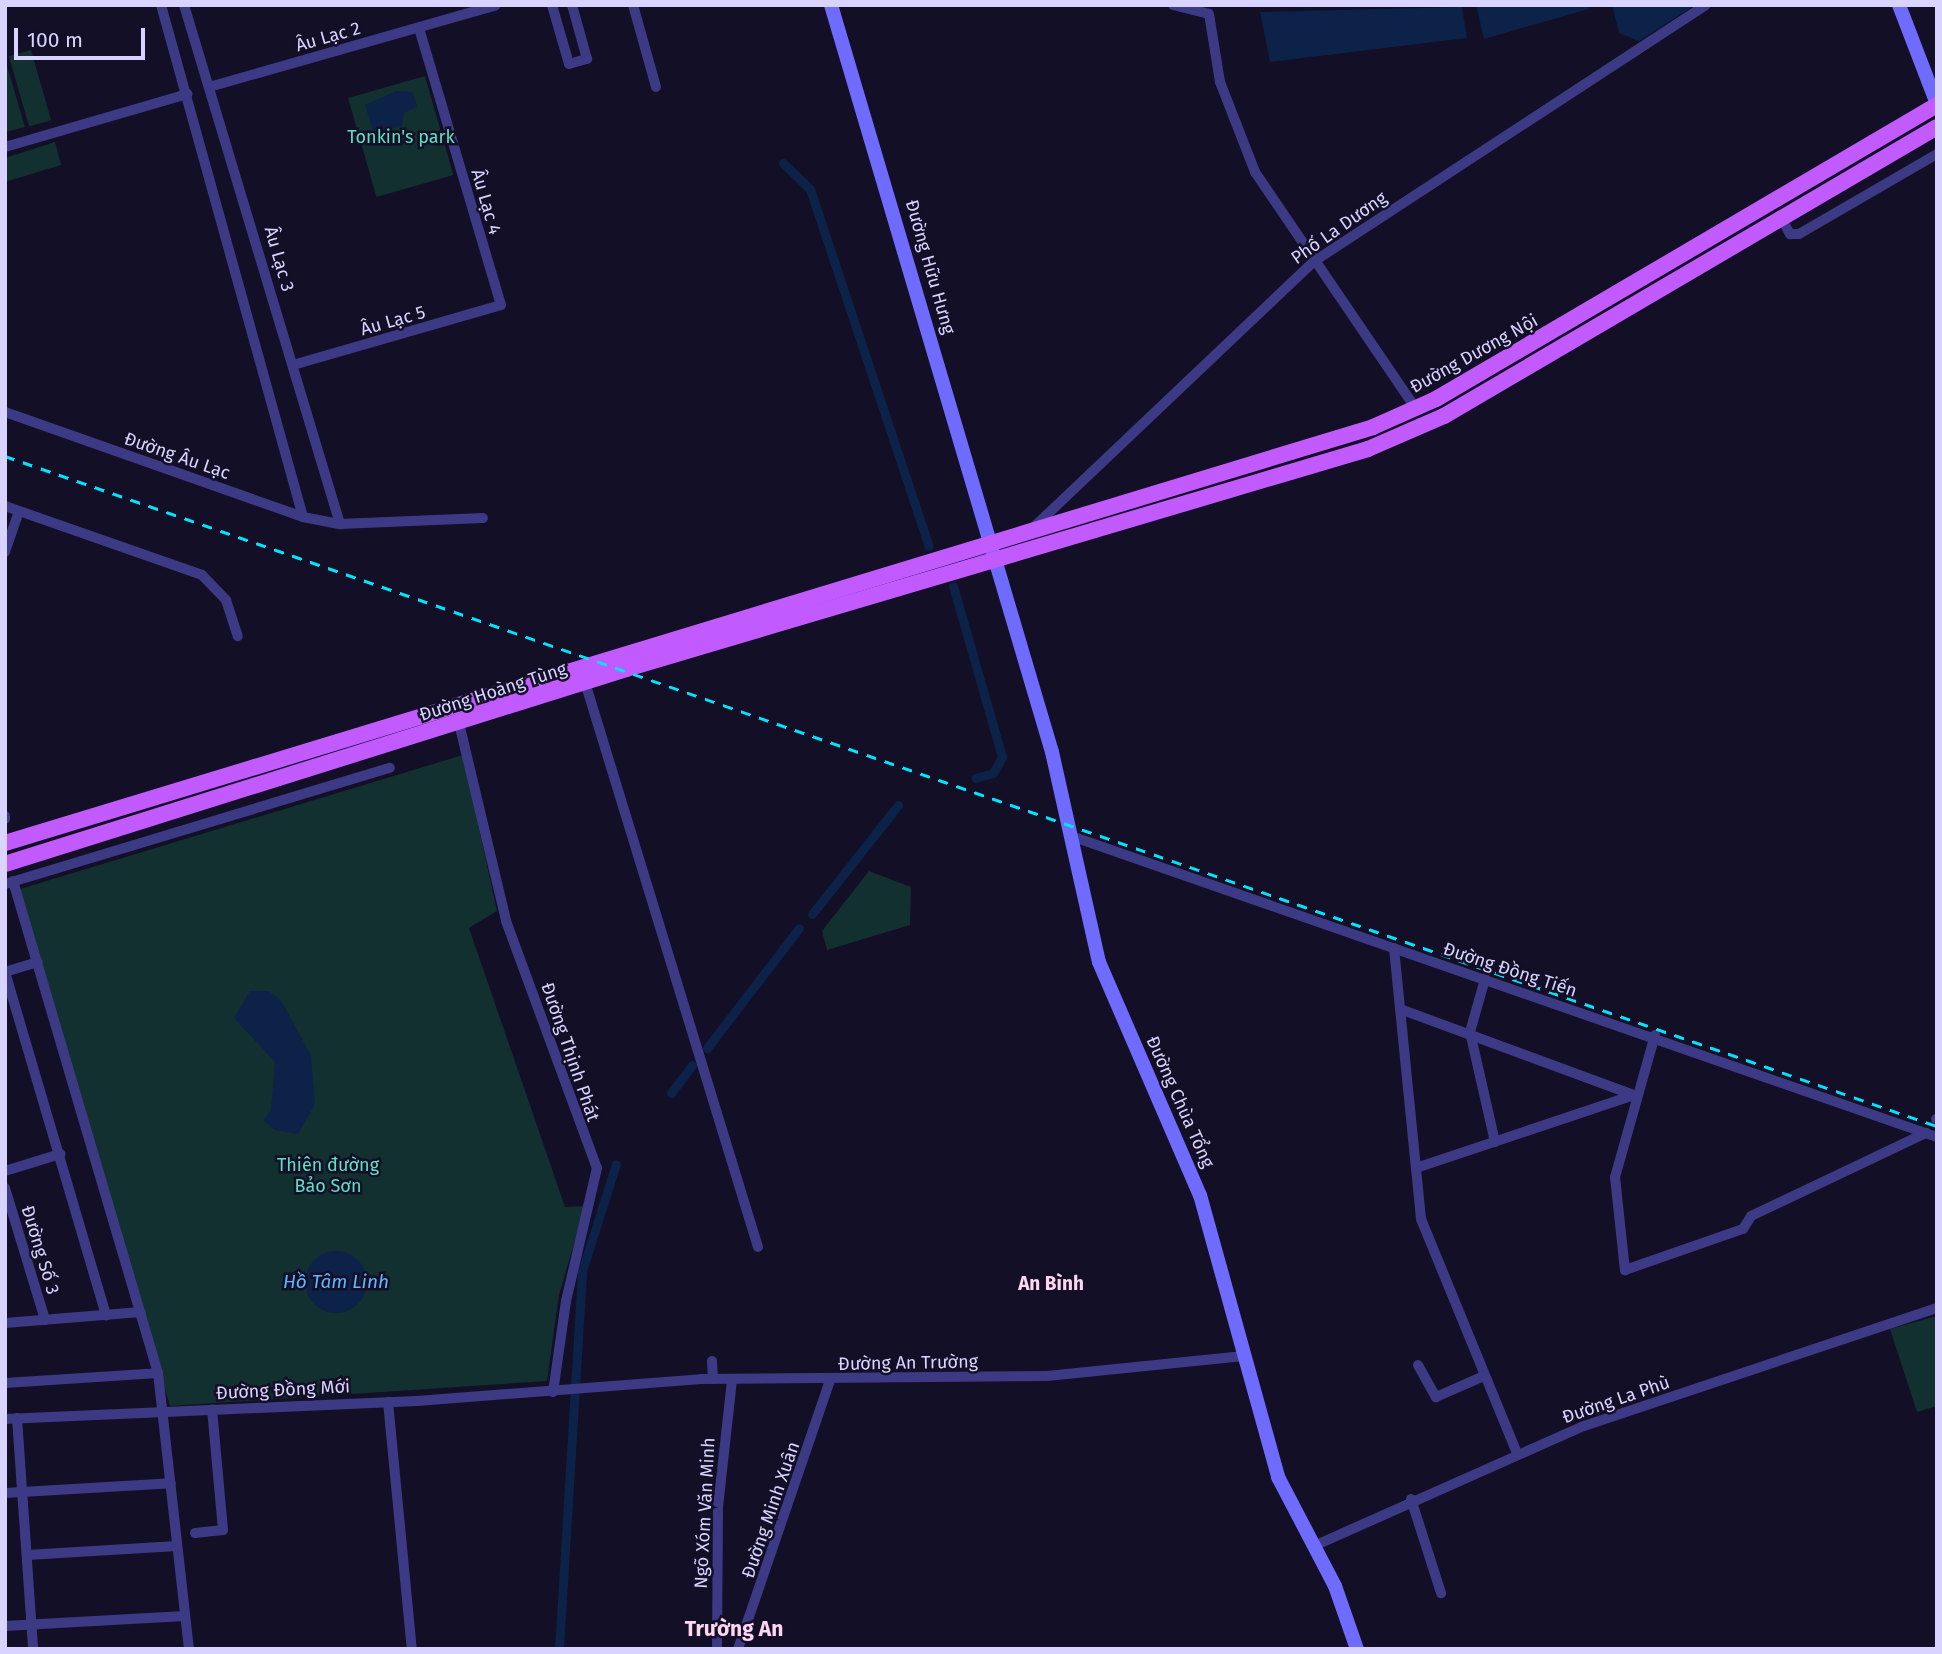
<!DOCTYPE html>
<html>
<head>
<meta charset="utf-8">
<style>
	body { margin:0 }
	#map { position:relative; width:1942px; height:1654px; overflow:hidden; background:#130f26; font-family:"Fira Sans",sans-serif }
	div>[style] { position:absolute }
	.green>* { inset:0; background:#12302f; transform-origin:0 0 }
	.water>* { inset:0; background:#0c2248 }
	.round { border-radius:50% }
	.canal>* { height:9px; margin:-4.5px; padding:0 4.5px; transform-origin:4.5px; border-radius:4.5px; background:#0c2248 }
	.street>* { height:10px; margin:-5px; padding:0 5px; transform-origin:5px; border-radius:5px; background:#3d3a85 }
	.secondary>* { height:14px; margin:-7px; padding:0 7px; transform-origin:7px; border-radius:7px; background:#6f6bff }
	.primary>* { height:16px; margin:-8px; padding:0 8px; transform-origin:8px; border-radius:8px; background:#c25bff }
	.rail>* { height:2.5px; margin-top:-1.25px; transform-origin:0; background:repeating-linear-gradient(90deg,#00e5ff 0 10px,transparent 0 19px) }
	span { translate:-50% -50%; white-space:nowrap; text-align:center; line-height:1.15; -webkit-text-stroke:5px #130f26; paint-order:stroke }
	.street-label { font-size:18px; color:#d9d4ff }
	.park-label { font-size:18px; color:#5fe0c0 }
	.water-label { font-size:19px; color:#62b6ff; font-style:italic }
	.neighbourhood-label { font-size:19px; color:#ffd6f0; font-weight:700 }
	.quarter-label { font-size:21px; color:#ffd6f0; font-weight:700 }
	.frame { position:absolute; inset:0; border:7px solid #d9d4ff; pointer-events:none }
	.scale { position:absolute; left:14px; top:28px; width:131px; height:32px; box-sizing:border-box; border:4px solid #d9d4ff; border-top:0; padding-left:9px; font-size:21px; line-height:24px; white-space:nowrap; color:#d9d4ff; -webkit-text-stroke:5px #130f26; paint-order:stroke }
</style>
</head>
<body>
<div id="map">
	<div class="green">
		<i style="left:31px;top:50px;width:73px;height:23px;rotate:74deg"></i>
		<i style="clip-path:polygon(5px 59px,25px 127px,5px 132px)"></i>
		<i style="left:425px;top:76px;width:103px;height:80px;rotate:74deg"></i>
		<i style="clip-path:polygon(55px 142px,61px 165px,5px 182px,5px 158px)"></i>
		<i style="clip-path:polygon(463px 755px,497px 911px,469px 928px,565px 1207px,585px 1206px,559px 1295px,547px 1381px,170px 1406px,20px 889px)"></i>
		<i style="clip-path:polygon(869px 871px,911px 887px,910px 925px,827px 950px,822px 931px)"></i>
		<i style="clip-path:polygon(1937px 1316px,1937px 1406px,1917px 1412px,1890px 1329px)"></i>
	</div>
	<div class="water">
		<i style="clip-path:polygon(1476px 5px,1588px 5px,1589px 9px,1484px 39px)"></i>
		<i style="clip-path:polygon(1612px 5px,1695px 5px,1639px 41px,1619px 33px)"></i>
		<i style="clip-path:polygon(1462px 7px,1467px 38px,1270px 62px,1260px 12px)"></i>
		<i style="clip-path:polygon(396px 91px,413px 92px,417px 106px,404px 113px,402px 126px,374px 134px,365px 105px)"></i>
		<i style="clip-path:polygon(250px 991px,268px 991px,281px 1000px,311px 1056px,315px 1104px,298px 1134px,275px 1130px,263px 1120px,271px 1110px,275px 1062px,234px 1018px)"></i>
		<i class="round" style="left:305px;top:1251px;width:62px;height:62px"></i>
	</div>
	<div class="canal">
		<i style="left:783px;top:163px;width:37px;rotate:44deg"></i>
		<i style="left:810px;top:189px;width:376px;rotate:71.6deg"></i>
		<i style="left:953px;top:586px;width:178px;rotate:74deg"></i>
		<i style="left:1002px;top:757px;width:18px;rotate:119deg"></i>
		<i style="left:993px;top:773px;width:18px;rotate:164deg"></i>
		<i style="left:812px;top:914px;width:139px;rotate:-51.7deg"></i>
		<i style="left:707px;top:1048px;width:151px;rotate:-52.5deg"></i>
		<i style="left:671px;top:1093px;width:35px;rotate:-53deg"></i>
		<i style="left:559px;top:1649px;width:379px;rotate:-86.5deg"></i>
		<i style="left:582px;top:1271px;width:112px;rotate:-72.4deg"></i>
	</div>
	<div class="street">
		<i style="left:161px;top:5px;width:531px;rotate:74.5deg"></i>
		<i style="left:184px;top:5px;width:542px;rotate:73.27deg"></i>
		<i style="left:552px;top:5px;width:61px;rotate:73.9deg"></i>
		<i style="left:569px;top:64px;width:19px;rotate:-16deg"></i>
		<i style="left:587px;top:59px;width:56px;rotate:-105.5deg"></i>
		<i style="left:633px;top:5px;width:85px;rotate:74.3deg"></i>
		<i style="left:1173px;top:5px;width:37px;rotate:14deg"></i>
		<i style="left:1209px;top:14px;width:69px;rotate:80.8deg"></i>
		<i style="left:1220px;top:82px;width:97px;rotate:68.7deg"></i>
		<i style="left:1255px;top:172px;width:287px;rotate:55.8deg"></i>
		<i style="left:209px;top:87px;width:298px;rotate:-15.9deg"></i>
		<i style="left:5px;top:147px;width:190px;rotate:-16.2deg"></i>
		<i style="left:1783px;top:221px;width:15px;rotate:62deg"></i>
		<i style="left:1790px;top:234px;width:9px"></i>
		<i style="left:1799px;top:234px;width:160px;rotate:-30.1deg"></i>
		<i style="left:293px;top:365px;width:216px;rotate:-16.1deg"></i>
		<i style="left:501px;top:305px;width:289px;rotate:-106.5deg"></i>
		<i style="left:5px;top:412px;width:316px;rotate:19.4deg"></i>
		<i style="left:303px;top:517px;width:38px;rotate:11deg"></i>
		<i style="left:340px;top:524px;width:143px;rotate:-2.4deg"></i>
		<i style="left:5px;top:506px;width:209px;rotate:19.3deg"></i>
		<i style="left:202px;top:575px;width:35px;rotate:46deg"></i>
		<i style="left:226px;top:600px;width:38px;rotate:72deg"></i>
		<i style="left:1035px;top:526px;width:383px;rotate:-43.5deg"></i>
		<i style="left:1313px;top:262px;width:469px;rotate:-33.2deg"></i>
		<i style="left:5px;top:552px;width:43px;rotate:-71.1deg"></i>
		<i style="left:584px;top:679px;width:594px;rotate:72.97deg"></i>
		<i style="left:459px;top:723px;width:204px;rotate:76.6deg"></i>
		<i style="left:506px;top:921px;width:263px;rotate:69.8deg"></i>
		<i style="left:597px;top:1168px;width:137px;rotate:103.1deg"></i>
		<i style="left:566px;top:1301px;width:92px;rotate:98.1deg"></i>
		<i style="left:5px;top:816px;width:3px;rotate:90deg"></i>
		<i style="left:1071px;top:836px;width:917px;rotate:19.17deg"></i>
		<i style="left:13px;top:881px;width:513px;rotate:73.58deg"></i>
		<i style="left:158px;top:1373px;width:278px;rotate:83.6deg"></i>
		<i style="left:5px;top:884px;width:402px;rotate:-16.8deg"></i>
		<i style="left:1394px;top:948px;width:272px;rotate:84.3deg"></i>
		<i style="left:1421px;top:1219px;width:253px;rotate:67.7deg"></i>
		<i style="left:5px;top:972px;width:358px;rotate:73.6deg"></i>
		<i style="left:5px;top:972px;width:34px;rotate:-17deg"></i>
		<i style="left:1485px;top:979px;width:55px;rotate:105.8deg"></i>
		<i style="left:1470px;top:1032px;width:113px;rotate:77.2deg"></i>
		<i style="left:1400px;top:1009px;width:249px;rotate:20.2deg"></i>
		<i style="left:1655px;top:1035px;width:148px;rotate:105.7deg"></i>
		<i style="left:1615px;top:1177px;width:94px;rotate:83.9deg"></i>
		<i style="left:1625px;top:1270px;width:125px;rotate:-19.2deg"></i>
		<i style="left:1743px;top:1229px;width:15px;rotate:-58deg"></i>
		<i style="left:1751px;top:1216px;width:194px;rotate:-25.4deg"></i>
		<i style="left:1936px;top:1119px;width:1px"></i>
		<i style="left:1416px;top:1168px;width:230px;rotate:-18.5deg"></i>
		<i style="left:5px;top:1171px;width:58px;rotate:-17.2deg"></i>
		<i style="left:5px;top:1188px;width:138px;rotate:73.1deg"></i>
		<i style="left:5px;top:1323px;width:136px;rotate:-4.6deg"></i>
		<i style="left:712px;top:1361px;width:18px;rotate:87deg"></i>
		<i style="left:1418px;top:1365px;width:37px;rotate:61deg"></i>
		<i style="left:1436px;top:1397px;width:52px;rotate:-23.6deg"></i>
		<i style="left:5px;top:1383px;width:153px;rotate:-3.7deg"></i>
		<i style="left:388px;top:1402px;width:248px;rotate:84.5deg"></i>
		<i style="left:17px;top:1418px;width:232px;rotate:86deg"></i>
		<i style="left:5px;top:1419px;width:412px;rotate:-2.5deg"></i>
		<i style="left:417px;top:1401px;width:285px;rotate:-4.4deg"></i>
		<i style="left:701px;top:1379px;width:346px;rotate:-0.5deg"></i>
		<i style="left:1047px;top:1376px;width:198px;rotate:-5.8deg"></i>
		<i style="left:5px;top:1493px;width:166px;rotate:-3.4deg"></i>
		<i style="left:1411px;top:1499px;width:99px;rotate:72.3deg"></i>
		<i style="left:195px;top:1533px;width:28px;rotate:-6deg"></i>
		<i style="left:223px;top:1530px;width:121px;rotate:-95.2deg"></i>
		<i style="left:1314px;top:1546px;width:295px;rotate:-24deg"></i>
		<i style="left:1584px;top:1426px;width:372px;rotate:-18.5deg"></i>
		<i style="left:27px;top:1555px;width:150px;rotate:-3.4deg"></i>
		<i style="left:5px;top:1626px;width:180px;rotate:-3.2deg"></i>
		<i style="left:717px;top:1649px;width:142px;rotate:-89.6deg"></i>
		<i style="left:718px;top:1507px;width:128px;rotate:-83.7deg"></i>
		<i style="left:738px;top:1649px;width:283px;rotate:-71.1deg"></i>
	</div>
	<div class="secondary">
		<i style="left:831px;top:5px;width:779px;rotate:73.52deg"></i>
		<i style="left:1052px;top:752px;width:215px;rotate:77.4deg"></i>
		<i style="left:1099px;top:962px;width:254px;rotate:66.6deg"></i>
		<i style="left:1200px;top:1195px;width:293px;rotate:74.5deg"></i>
		<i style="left:1278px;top:1477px;width:123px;rotate:62.4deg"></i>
		<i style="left:1335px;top:1586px;width:67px;rotate:70.8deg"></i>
		<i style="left:1899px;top:5px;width:106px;rotate:69deg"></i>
	</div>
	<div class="primary">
		<i style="left:5px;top:843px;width:1430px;rotate:-16.91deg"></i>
		<i style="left:1373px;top:427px;width:69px;rotate:-24deg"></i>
		<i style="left:1436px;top:399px;width:581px;rotate:-30.41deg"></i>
		<i style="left:5px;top:864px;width:651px;rotate:-17.43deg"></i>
		<i style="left:626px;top:669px;width:774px;rotate:-16.51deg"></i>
		<i style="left:1368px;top:449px;width:83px;rotate:-23.5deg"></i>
		<i style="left:1444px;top:416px;width:571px;rotate:-30.38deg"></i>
	</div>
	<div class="rail">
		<i style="left:5px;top:456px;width:2045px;rotate:19.13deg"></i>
	</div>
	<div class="street-label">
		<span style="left:328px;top:37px;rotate:-16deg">Âu Lạc 2</span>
		<span style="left:486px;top:202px;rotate:74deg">Âu Lạc 4</span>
		<span style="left:1339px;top:228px;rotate:-35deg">Phố La Dương</span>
		<span style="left:279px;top:259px;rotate:74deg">Âu Lạc 3</span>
		<span style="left:930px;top:267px;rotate:74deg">Đường Hữu Hưng</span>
		<span style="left:393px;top:321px;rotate:-16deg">Âu Lạc 5</span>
		<span style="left:1474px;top:354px;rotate:-29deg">Đường Dương Nội</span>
		<span style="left:177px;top:456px;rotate:19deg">Đường Âu Lạc</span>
		<span style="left:493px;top:692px;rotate:-18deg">Đường Hoàng Tùng</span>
		<span style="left:1510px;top:970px;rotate:18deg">Đường Đồng Tiến</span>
		<span style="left:570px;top:1052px;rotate:71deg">Đường Thịnh Phát</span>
		<span style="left:1180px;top:1102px;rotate:66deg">Đường Chùa Tổng</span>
		<span style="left:40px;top:1250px;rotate:73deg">Đường Số 3</span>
		<span style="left:908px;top:1363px;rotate:-1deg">Đường An Trường</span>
		<span style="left:283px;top:1390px;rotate:-3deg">Đường Đồng Mới</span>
		<span style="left:1616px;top:1400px;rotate:-19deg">Đường La Phù</span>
		<span style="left:771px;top:1510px;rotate:-71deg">Đường Minh Xuân</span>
		<span style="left:705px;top:1513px;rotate:-87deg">Ngõ Xóm Văn Minh</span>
	</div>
	<div class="park-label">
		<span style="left:401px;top:137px">Tonkin's park</span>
		<span style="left:328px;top:1176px">Thiên đường<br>Bảo Sơn</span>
	</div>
	<div class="water-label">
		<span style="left:336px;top:1282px">Hồ Tâm Linh</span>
	</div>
	<div class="neighbourhood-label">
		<span style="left:1051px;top:1284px">An Bình</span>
	</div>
	<div class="quarter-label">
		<span style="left:734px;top:1629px">Trường An</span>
	</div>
	<div class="frame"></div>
	<div class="scale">100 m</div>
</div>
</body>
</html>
